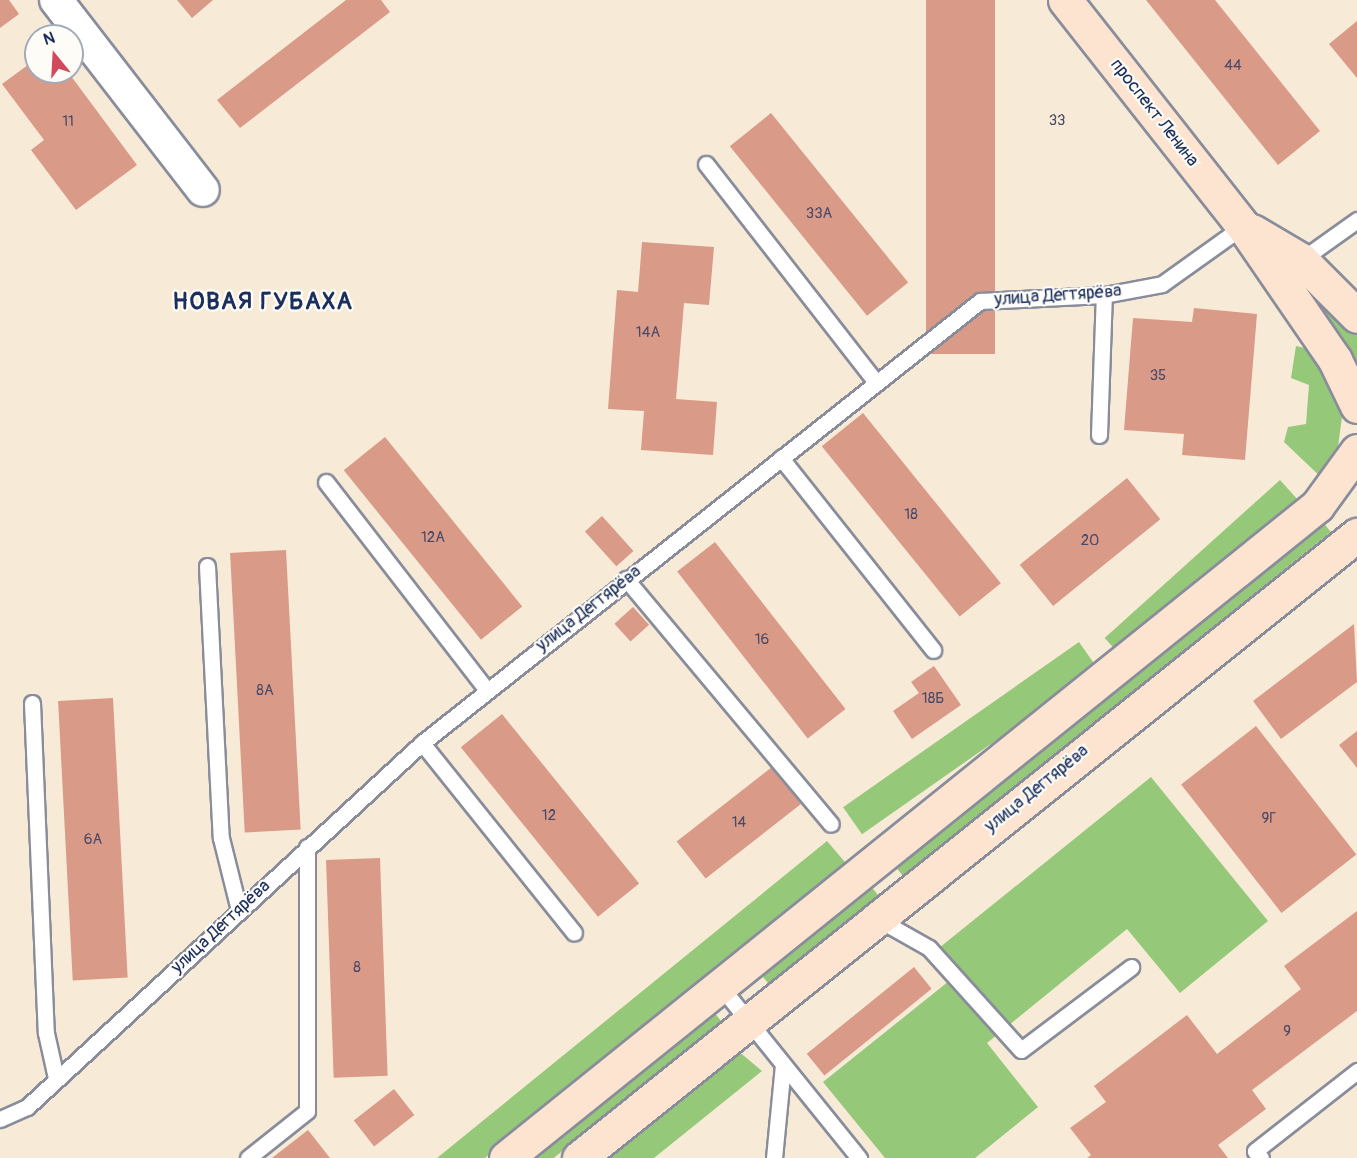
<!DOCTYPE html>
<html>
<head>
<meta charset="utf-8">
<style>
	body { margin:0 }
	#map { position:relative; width:1357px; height:1158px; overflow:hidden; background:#f7ebd8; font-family:Pangolin,sans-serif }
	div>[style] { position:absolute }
	.green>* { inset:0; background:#95c879; transform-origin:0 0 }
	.building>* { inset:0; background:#d99a87; transform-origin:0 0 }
	.roads { filter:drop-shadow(2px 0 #898d9b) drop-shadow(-2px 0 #898d9b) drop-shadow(0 2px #898d9b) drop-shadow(0 -2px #898d9b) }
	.service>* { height:15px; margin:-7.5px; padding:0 7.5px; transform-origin:7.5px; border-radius:7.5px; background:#fff }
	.minor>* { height:32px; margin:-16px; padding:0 16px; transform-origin:16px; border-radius:16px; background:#fff }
	.secondary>* { height:33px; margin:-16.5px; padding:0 16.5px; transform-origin:16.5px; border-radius:16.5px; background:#fde4d0 }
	span { translate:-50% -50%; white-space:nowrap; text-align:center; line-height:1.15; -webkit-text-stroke:4.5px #fdfcf7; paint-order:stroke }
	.number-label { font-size:15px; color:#4a4a68 }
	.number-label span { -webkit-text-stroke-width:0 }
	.street-label { font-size:18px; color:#1b2f5e }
	.district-label { font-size:24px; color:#1b2f5e; font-weight:700; letter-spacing:1.5px }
	.north { position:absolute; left:24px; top:24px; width:60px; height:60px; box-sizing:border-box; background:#fdfcf7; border:2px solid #a3aaba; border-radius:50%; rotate:342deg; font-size:16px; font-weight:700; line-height:24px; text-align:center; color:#1b2f5e }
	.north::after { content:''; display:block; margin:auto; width:21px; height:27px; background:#d1495b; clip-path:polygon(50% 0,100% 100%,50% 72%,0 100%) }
</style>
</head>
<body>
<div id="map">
	<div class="green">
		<i style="clip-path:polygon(1282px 259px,1357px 333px,1357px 371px)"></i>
		<i style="clip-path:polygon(1296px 346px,1317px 351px,1343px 409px,1338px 447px,1324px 480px,1284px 442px,1288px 427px,1306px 424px,1309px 385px,1291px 378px)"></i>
		<i style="left:1280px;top:480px;width:30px;height:236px;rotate:48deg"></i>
		<i style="left:1322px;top:521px;width:14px;height:549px;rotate:51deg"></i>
		<i style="left:1079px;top:642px;width:33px;height:288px;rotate:55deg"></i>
		<i style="clip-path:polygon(1151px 777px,1268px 921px,1180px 993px,1127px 929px,987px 1043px,1038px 1107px,975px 1158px,885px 1158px,823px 1082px,959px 973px,939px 948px)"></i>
		<i style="clip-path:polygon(827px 841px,850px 868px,485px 1158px,437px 1158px)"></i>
		<i style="left:870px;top:885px;width:14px;height:141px;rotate:51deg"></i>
		<i style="left:713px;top:1011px;width:14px;height:235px;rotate:51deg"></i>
		<i style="clip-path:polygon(737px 1050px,762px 1071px,654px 1158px,604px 1158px)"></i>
	</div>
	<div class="building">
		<i style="clip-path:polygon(0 0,9px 0,19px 14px,0 28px)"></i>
		<i style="clip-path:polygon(177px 0,213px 0,192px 18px)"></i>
		<i style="clip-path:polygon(346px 0,381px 0,390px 12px,240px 128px,217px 100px)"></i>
		<i style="left:926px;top:0;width:69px;height:354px"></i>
		<i style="clip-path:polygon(1146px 0,1215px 0,1320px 131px,1278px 165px)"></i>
		<i style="clip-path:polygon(1357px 21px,1357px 78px,1329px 44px)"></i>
		<i style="clip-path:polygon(36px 59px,36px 72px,68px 72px,137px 165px,76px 210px,31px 150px,44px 140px,2px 84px)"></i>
		<i style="left:771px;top:113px;width:218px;height:53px;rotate:51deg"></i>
		<i style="clip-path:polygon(642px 242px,714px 247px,709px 305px,684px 303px,676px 399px,717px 402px,713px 455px,641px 450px,644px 411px,608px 409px,617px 290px,638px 292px)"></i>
		<i style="clip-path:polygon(1194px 308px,1257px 314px,1245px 460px,1182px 455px,1184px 434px,1124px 430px,1133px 318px,1192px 322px)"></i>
		<i style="left:863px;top:413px;width:219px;height:53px;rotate:51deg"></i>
		<i style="left:385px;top:437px;width:218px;height:53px;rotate:51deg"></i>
		<i style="left:1127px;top:478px;width:53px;height:138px;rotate:51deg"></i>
		<i style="left:602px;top:516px;width:47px;height:23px;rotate:48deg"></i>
		<i style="left:715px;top:542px;width:212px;height:48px;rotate:52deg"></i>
		<i style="left:286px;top:550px;width:280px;height:56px;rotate:87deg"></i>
		<i style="left:633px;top:607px;width:24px;height:25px;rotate:48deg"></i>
		<i style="clip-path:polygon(1354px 624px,1357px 682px,1281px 739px,1253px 701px)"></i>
		<i style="clip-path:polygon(934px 666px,961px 705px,912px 739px,893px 711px,919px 693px,911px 682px)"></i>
		<i style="left:113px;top:698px;width:280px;height:55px;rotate:87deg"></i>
		<i style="left:502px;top:714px;width:218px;height:53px;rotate:51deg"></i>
		<i style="left:1256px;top:726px;width:163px;height:95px;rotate:52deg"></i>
		<i style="clip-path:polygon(1357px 731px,1357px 768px,1339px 745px)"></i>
		<i style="left:772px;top:767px;width:47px;height:121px;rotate:52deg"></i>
		<i style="left:380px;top:858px;width:218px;height:54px;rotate:88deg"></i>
		<i style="clip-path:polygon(1357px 911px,1357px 1011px,1252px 1090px,1266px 1109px,1218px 1145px,1228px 1158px,1087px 1158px,1091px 1155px,1070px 1128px,1106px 1102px,1094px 1086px,1187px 1015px,1217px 1054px,1301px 989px,1284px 966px)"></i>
		<i style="left:914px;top:967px;width:28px;height:138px;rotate:51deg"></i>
		<i style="left:394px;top:1089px;width:33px;height:51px;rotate:52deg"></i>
		<i style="clip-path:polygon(308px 1130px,330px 1158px,272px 1158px)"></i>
	</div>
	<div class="roads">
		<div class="service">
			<i style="left:706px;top:164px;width:276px;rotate:52.1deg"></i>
			<i style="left:1301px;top:260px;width:69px;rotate:-35.5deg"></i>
			<i style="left:1099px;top:435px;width:140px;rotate:-88deg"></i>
			<i style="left:781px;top:458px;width:245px;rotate:51.6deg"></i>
			<i style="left:326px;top:482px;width:263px;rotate:52.3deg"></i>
			<i style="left:207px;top:566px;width:272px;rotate:87.1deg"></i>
			<i style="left:221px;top:838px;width:74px;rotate:76deg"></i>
			<i style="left:626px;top:579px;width:319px;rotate:50.1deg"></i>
			<i style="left:32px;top:703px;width:330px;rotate:87.6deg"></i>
			<i style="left:46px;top:1033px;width:46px;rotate:77.5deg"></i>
			<i style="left:422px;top:743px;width:243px;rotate:51.3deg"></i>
			<i style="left:876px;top:918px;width:61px;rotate:29.5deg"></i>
			<i style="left:929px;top:948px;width:137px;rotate:48deg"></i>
			<i style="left:1021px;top:1050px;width:138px;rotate:-37deg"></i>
			<i style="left:721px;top:987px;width:220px;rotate:51.1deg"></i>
			<i style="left:0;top:1119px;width:30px;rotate:-24deg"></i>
			<i style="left:27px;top:1107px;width:537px;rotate:-42.66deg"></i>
			<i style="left:422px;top:743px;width:712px;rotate:-38.38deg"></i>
			<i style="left:980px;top:301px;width:124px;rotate:-2.8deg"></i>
			<i style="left:1104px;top:295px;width:59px;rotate:-10.7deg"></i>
			<i style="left:1162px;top:284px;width:100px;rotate:-35.6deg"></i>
			<i style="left:248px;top:1158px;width:75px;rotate:-38.5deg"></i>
			<i style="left:307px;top:1111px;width:264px;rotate:-90deg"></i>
			<i style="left:774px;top:1158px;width:94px;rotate:-84.5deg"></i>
			<i style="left:1261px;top:1158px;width:9px;rotate:-131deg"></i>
			<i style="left:1255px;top:1151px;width:130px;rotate:-38.1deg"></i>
		</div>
		<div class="minor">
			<i style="left:56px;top:0;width:240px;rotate:52.3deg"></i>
		</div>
		<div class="secondary">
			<i style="left:1065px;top:0;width:288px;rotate:51.8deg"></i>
			<i style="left:1243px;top:226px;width:163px;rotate:55.5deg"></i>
			<i style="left:1335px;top:360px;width:51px;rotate:64.4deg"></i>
			<i style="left:1252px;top:231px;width:57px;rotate:30.6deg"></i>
			<i style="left:1301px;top:260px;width:79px;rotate:45deg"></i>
			<i style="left:506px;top:1158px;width:1041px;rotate:-38.8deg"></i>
			<i style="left:1317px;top:506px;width:68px;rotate:-54deg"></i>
			<i style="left:579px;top:1158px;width:997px;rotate:-38.69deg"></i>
		</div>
	</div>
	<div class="number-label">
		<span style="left:1233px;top:66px">44</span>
		<span style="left:1057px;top:121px">33</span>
		<span style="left:68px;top:122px">11</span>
		<span style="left:819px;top:214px">33А</span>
		<span style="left:648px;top:333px">14А</span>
		<span style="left:1158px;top:376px">35</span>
		<span style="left:911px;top:515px">18</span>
		<span style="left:433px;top:538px">12А</span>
		<span style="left:1090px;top:541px">20</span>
		<span style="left:762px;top:640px">16</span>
		<span style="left:265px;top:691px">8А</span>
		<span style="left:933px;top:699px">18Б</span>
		<span style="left:549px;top:816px">12</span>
		<span style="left:1269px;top:819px">9Г</span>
		<span style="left:739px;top:823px">14</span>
		<span style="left:93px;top:840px">6А</span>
		<span style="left:357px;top:968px">8</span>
		<span style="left:1287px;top:1032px">9</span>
	</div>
	<div class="street-label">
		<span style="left:1154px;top:113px;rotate:52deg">проспект Ленина</span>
		<span style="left:1058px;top:296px;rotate:-4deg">улица Дегтярёва</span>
		<span style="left:589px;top:609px;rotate:-38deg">улица Дегтярёва</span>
		<span style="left:1037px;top:789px;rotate:-39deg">улица Дегтярёва</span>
		<span style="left:221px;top:927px;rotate:-43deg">улица Дегтярёва</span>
	</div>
	<div class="district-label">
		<span style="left:263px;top:302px">НОВАЯ ГУБАХА</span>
	</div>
	<div class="north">N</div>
</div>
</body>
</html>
